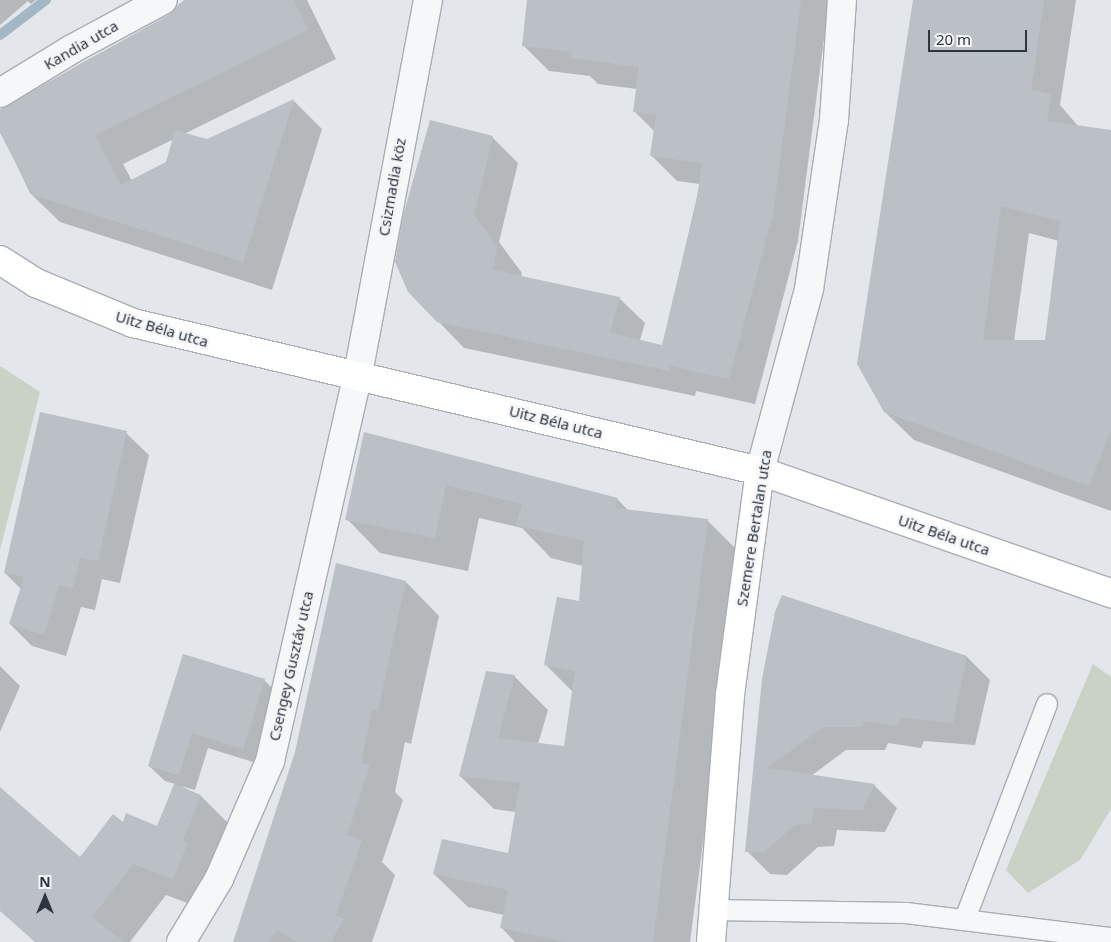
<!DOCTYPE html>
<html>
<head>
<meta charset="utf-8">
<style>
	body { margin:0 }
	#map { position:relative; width:1111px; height:942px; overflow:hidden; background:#e3e6ea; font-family:"Noto Sans",sans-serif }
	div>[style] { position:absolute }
	.green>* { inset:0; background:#cad2c5 }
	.shadow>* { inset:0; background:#0003 }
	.stream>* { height:10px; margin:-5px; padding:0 5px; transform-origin:5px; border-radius:5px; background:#a2b8c5 }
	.building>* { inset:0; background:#bbc0c6 }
	.roads { filter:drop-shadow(1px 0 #a9aeb4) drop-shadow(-1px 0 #a9aeb4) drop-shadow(0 1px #a9aeb4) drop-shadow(0 -1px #a9aeb4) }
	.lane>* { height:20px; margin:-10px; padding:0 10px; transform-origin:10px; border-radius:10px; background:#f5f7f8 }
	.street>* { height:28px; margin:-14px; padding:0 14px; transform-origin:14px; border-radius:14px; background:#f5f7f8 }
	.secondary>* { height:28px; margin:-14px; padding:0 14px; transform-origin:14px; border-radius:14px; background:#fff }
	span { translate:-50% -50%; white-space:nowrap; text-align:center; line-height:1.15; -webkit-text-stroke:5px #f3f5f7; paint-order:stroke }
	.street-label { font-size:15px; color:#2d3640 }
	.north { position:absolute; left:20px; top:872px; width:50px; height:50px; -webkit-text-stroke:4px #f3f5f7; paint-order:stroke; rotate:0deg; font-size:14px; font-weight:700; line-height:20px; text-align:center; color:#2d3640 }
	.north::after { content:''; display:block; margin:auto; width:18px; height:22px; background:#2d3640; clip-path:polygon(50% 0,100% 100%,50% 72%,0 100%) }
	.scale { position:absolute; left:928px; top:30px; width:99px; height:22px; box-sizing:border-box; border:2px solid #2d3640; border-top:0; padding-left:6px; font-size:15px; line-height:18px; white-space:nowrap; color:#2d3640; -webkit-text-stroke:4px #f3f5f7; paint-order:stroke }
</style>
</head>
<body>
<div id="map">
	<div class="green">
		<i style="clip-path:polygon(0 366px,40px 392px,0 550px)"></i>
		<i style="clip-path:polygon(1093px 664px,1111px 677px,1111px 809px,1080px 860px,1028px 893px,1006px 870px)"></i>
	</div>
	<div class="shadow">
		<i style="clip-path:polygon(0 0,36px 0,31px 4px,28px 1px,0 25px)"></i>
		<i style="clip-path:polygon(evenodd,187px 0,307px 0,336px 59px,184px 134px,207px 140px,294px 101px,322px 129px,272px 290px,60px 222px,30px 193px,0 130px,0 109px,9px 108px,80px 64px,171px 15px,179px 4px,187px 0,174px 139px,167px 163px,132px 181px,123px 164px,174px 139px)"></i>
		<i style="clip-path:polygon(529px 0,829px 0,798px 241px,755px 404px,696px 391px,695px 396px,464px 348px,438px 321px,492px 137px,518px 163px,499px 242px,522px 273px,521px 277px,619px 298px,645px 323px,640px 340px,662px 347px,700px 184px,677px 181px,652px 156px,655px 132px,634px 111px,637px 89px,598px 84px,590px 76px,549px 71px,523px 45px)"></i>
		<i style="clip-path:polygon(evenodd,914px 0,1076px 0,1060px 105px,1079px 127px,1111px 131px,1111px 511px,914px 440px,885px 412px,914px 0,1029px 233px,1059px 241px,1046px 341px,1014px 341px,1029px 233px)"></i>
		<i style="clip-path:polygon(126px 433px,149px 455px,120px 583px,102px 579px,95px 610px,81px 607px,66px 656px,32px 646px,10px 624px,21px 589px,5px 573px)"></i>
		<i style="clip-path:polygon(365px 434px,617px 499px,629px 511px,707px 520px,741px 554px,690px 942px,515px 942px,501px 927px,504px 915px,468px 907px,434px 874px,509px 854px,516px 812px,494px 809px,460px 776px,514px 676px,548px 710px,538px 744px,566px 747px,573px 692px,545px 664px,580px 602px,583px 566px,551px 558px,522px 528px,479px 518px,468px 571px,380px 553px,347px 519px)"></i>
		<i style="clip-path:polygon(406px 582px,439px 616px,411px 744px,405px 742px,395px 792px,403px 800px,382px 862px,395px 875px,372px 942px,234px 942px)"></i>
		<i style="clip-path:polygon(184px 655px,264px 680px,280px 696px,259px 764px,208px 748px,195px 790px,180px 786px,201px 796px,233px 828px,206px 910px,166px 895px,130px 942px,35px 942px,0 908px,0 798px,80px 859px,123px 824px,158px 827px,175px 784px,165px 781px,149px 766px)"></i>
		<i style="clip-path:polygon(967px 657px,990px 680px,975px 745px,924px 741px,921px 748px,888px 743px,885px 750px,846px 750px,811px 776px,874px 785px,897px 808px,885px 832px,837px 830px,834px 846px,818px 847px,787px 875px,770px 874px,747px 851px,763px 679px)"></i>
		<i style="clip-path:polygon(0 666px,20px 686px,0 732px)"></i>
	</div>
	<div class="stream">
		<i style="left:0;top:35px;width:58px;rotate:-37.3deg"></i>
	</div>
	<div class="building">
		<i style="clip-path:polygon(184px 0,293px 0,308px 30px,95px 135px,121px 185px,166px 162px,175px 130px,207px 139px,294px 99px,243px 262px,33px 195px,0 133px,0 109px,170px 14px)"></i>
		<i style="clip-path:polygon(527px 0,801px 0,773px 214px,729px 379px,670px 366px,669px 371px,437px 322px,408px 292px,395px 262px,403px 216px,430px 120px,493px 136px,474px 215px,497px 247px,493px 270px,620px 297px,610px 333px,662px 345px,696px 204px,702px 163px,650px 156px,656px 115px,633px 112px,639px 67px,571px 58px,572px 52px,522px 46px)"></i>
		<i style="clip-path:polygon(evenodd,913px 0,1044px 0,1031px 90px,1051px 94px,1047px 121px,1111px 130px,1111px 429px,1089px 486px,884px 412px,857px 364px,913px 0,1001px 206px,1060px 221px,1045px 340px,983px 340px,1001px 206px)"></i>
		<i style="clip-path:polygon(40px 412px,127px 431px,98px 561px,80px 558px,73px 588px,59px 585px,44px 635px,9px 624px,24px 577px,4px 573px)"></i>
		<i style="clip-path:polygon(364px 432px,618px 498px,615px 508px,708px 519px,653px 942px,566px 942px,500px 928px,508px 890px,433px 874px,442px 839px,508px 853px,520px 783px,459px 776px,486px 671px,515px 675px,498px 738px,564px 746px,575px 671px,544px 665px,557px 597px,579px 601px,584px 541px,516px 525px,522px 504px,446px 485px,435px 538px,345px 520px)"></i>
		<i style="clip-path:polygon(336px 563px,406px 581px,378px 711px,372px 710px,361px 763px,370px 765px,347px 835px,362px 840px,336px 915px,344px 919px,331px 942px,297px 942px,277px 930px,269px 942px,233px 942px,295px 752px)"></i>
		<i style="clip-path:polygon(782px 595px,967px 656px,953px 723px,901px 718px,898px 726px,865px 721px,862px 727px,823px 727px,767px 768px,875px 784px,862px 810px,814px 808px,811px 823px,795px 825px,764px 852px,745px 852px,762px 679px,775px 612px)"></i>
		<i style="clip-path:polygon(183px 654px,265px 679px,243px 749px,192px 733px,179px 775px,148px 766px)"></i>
		<i style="clip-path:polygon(174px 784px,201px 795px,183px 841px,188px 843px,173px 879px,133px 864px,92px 917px,124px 942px,35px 942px,0 911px,0 787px,80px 857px,113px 814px,123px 822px,126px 813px,157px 826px)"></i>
	</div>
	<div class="roads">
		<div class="lane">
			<i style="left:713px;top:910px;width:193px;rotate:0.9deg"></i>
			<i style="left:906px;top:913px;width:207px;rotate:7deg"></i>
			<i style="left:965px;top:919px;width:230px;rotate:-69.1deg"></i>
		</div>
		<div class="street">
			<i style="left:0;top:93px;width:84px;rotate:-31.4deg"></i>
			<i style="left:72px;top:49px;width:103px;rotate:-28.3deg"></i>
			<i style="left:760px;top:471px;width:188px;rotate:-74.9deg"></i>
			<i style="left:809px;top:289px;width:171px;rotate:-81.6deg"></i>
			<i style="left:834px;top:120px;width:120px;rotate:-86.2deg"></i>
			<i style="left:181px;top:942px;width:74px;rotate:-58.9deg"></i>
			<i style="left:219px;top:879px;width:129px;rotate:-66.6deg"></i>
			<i style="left:270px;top:761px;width:397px;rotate:-77.2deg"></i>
			<i style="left:358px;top:374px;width:380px;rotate:-79.4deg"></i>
		</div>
		<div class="secondary">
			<i style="left:0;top:260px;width:43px;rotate:32.6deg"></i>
			<i style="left:36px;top:283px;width:105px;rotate:22.4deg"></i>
			<i style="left:133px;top:323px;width:644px;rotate:13.28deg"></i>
			<i style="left:760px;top:471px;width:372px;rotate:19.2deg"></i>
			<i style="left:711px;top:942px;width:248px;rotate:-85.6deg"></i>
			<i style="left:730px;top:695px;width:226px;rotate:-82.4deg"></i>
		</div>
	</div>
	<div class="street-label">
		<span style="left:81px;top:45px;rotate:-30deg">Kandia utca</span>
		<span style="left:392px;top:187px;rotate:-80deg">Csizmadia köz</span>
		<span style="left:162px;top:329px;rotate:16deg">Uitz Béla utca</span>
		<span style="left:556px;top:422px;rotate:14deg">Uitz Béla utca</span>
		<span style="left:754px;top:528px;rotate:-81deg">Szemere Bertalan utca</span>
		<span style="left:944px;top:535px;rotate:19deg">Uitz Béla utca</span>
		<span style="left:291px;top:666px;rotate:-77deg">Csengey Gusztáv utca</span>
	</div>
	<div class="north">N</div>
	<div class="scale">20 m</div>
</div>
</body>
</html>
